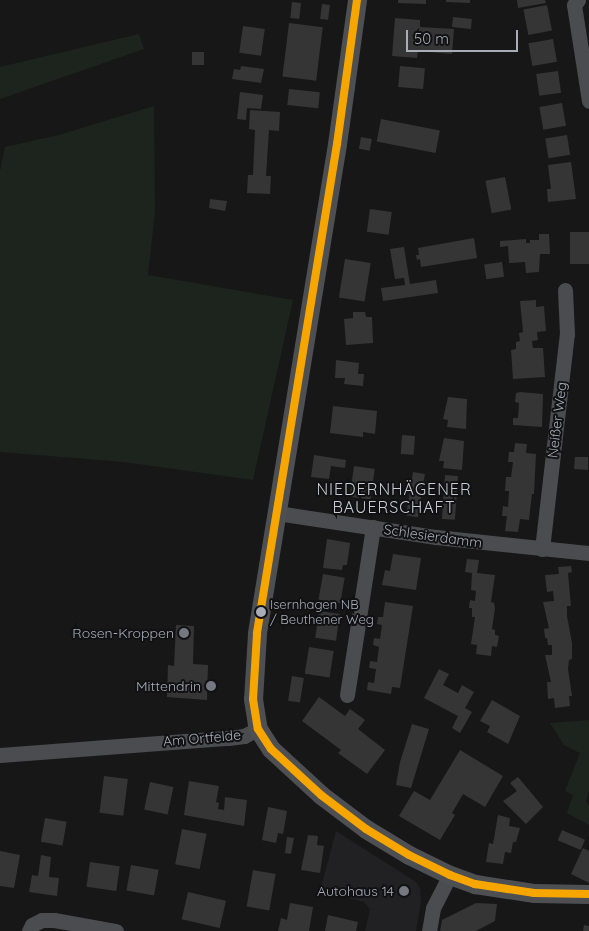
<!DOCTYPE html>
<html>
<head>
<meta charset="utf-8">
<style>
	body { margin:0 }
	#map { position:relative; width:589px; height:931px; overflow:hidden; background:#171717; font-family:Quicksand,sans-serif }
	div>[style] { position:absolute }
	.built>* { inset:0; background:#212123 }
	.green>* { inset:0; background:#1d241e }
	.building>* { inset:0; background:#353536; transform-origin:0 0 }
	.minor>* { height:15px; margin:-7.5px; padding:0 7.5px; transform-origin:7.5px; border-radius:7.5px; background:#4b4c50 }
	.major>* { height:19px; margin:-9.5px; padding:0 9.5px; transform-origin:9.5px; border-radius:9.5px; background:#4d4f52 }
	.bus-1>* { height:8px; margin:-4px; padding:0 4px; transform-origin:4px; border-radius:4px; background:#f7a600 }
	.dots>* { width:14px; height:14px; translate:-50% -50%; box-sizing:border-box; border:2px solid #111113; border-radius:50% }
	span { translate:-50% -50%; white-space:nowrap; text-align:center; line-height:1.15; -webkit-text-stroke:4px #111113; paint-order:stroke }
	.bus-label { font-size:13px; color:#a8adb8 }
	.left { translate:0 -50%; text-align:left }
	.street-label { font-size:14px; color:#a8adb8 }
	.poi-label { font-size:14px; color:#a8adb8 }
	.right { translate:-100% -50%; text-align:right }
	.quarter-label { font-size:16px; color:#c9ccd4; letter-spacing:1px }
	.scale { position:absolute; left:406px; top:30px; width:112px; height:22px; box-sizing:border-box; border:2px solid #a8adb8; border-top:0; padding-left:6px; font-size:15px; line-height:18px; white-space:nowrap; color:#a8adb8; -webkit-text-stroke:4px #111113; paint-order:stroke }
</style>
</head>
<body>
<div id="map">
	<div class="built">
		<i style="clip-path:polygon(336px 831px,416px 882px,420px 888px,421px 902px,416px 931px,365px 931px,370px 909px,364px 902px,320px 891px)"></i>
	</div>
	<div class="green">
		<i style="clip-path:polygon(139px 34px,144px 49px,0 99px,0 67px)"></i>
		<i style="clip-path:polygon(154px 106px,155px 212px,148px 275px,293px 300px,253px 480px,124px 462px,0 452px,0 171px,5px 147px,59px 135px)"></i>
		<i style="clip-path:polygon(589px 720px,589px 791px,586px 801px,589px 806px,589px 825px,567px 813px,573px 795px,565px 791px,580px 753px,564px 745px,550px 723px)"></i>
	</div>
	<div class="building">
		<i style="clip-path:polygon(398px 0,426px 0,426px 4px,398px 3px)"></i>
		<i style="clip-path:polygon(446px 0,470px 0,470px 3px,446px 2px)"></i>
		<i style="clip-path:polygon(517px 0,545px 0,546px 3px,518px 8px)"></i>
		<i style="left:292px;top:2px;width:9px;height:16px;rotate:6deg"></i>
		<i style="left:322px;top:4px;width:8px;height:15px;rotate:7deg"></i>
		<i style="left:547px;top:5px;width:26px;height:24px;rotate:79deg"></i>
		<i style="left:453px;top:17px;width:19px;height:10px;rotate:6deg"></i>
		<i style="clip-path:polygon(395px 18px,420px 20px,420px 27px,454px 29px,452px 54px,418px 51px,417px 58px,392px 56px)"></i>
		<i style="left:289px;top:23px;width:34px;height:54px;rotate:7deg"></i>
		<i style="left:243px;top:26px;width:22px;height:27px;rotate:8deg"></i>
		<i style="left:553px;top:39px;width:23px;height:25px;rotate:80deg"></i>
		<i style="left:192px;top:52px;width:12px;height:13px"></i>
		<i style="clip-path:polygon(241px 66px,264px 69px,261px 83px,232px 79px,234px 69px,240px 70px)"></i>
		<i style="left:400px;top:66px;width:25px;height:21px;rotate:5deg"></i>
		<i style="left:558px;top:71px;width:22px;height:22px;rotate:82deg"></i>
		<i style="left:289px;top:89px;width:31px;height:16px;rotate:6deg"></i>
		<i style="clip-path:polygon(240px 92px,263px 95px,261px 109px,247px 108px,246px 120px,237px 119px)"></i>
		<i style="left:562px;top:103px;width:23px;height:23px;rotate:80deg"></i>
		<i style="clip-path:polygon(250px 110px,280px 112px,279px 131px,269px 130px,266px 176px,271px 176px,270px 194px,247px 193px,248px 175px,253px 175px,255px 130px,249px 129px)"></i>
		<i style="left:381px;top:119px;width:60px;height:23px;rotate:11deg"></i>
		<i style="left:567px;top:135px;width:20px;height:22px;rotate:81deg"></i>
		<i style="left:361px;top:137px;width:11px;height:12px;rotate:10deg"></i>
		<i style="clip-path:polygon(571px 162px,576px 199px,548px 202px,547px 189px,551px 189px,548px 165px)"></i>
		<i style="left:505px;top:177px;width:33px;height:20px;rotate:79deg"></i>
		<i style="clip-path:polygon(210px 199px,227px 201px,225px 211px,209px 208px)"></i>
		<i style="left:370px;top:209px;width:22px;height:23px;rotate:8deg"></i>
		<i style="left:589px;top:232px;width:32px;height:19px;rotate:90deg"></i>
		<i style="clip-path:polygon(539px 234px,549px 234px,550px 254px,540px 254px,539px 272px,526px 273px,525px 262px,509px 263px,508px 246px,500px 247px,500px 241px,526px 239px,526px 243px,530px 243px,530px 240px,539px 240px)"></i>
		<i style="clip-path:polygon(474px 238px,477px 258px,421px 267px,420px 259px,417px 260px,416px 255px,419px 255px,418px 248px)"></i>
		<i style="clip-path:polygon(404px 247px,410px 284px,436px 280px,438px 293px,383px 301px,381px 288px,405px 285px,404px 278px,395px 279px,390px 249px)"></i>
		<i style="left:345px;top:259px;width:26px;height:39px;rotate:9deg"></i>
		<i style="left:502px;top:262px;width:15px;height:18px;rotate:82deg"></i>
		<i style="clip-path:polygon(536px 300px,536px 307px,544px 306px,546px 331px,537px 332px,538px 340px,532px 341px,533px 348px,543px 348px,545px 377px,513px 379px,511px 350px,516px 349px,516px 342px,520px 341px,519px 333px,523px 332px,520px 301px)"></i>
		<i style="clip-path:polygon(353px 312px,365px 312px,366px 317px,372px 317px,373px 343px,346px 345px,344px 319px,353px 318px)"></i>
		<i style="clip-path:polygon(336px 360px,359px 363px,358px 374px,364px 374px,363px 386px,344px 384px,345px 378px,335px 378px)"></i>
		<i style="clip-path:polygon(520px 392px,543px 394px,542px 427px,513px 425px,513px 418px,518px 418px,519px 403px,515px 402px,516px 393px)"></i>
		<i style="clip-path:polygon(448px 397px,467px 399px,466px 429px,447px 427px,448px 420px,443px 419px)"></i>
		<i style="clip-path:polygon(333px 406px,377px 411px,375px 434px,363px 432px,363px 437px,330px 433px)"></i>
		<i style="left:402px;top:435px;width:13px;height:19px;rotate:4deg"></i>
		<i style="clip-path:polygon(444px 438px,464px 441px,462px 470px,443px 468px,444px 461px,439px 461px)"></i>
		<i style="clip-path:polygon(515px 443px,527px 444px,526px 453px,536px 454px,534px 494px,532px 494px,529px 520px,520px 519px,518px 532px,505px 531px,507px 516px,502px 516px,503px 506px,508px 507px,509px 491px,505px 491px,506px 477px,511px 477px,513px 462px,508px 462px,509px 452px,514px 452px)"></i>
		<i style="clip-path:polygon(314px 455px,346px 460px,345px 468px,331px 466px,329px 479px,311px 477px)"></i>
		<i style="clip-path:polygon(575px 457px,588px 457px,588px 470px,574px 469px)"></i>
		<i style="left:354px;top:466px;width:21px;height:31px;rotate:8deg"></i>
		<i style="left:413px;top:472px;width:12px;height:44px;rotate:9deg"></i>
		<i style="left:445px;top:475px;width:13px;height:44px;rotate:4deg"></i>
		<i style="clip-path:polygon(327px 539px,350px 543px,347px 565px,343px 565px,342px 570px,323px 568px)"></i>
		<i style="clip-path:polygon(393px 554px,421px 558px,416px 590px,382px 585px,385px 570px,390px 571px)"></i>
		<i style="clip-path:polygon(467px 559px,479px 560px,477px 573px,495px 575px,491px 602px,494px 603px,495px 608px,492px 629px,495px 630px,495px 635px,499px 636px,497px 647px,492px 646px,491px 656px,476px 654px,477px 645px,471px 644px,475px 617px,472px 617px,472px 608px,469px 608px,470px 600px,475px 601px,476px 591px,471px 590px,472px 573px,465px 572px)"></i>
		<i style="clip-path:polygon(571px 566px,572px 572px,568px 573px,571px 606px,567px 606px,567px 616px,572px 643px,572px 659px,569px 660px,568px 669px,572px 696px,569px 696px,570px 706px,555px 708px,554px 698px,548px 699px,547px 682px,551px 682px,545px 655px,552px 655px,552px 645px,548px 645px,547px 638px,545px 638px,544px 629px,549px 628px,543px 602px,554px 601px,553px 591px,547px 592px,545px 575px,559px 574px,558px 567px)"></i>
		<i style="left:323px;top:574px;width:22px;height:26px;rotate:10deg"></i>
		<i style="clip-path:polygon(385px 602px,413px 606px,400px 688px,392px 687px,391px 694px,367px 690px,368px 682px,374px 683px,376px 669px,369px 668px,370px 661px,377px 662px,379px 647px,373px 645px,374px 638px,380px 639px,382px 625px,377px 624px,378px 617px,383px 617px)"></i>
		<i style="left:319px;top:611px;width:21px;height:27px;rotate:8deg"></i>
		<i style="clip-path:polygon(176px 625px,194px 626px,193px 664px,208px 665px,207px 700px,167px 697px,168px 665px,174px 666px)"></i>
		<i style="left:309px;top:647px;width:25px;height:27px;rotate:9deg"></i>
		<i style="clip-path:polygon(439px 669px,449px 674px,443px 685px,458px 693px,462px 685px,474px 692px,465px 708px,472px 712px,460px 733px,452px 728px,458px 716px,424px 698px)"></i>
		<i style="left:292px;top:676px;width:12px;height:25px;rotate:9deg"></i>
		<i style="clip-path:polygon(319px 697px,345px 716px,350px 709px,365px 720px,358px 729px,385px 750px,367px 774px,338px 753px,341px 750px,302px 721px)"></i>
		<i style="clip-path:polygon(492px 700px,520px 716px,508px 744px,487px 732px,490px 726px,480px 721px)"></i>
		<i style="clip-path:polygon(412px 724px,429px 729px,411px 788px,396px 785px,400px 762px)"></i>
		<i style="clip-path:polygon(460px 750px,503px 776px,485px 807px,463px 794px,452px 813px,455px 815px,440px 840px,399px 816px,414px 791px,430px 800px)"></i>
		<i style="left:104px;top:776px;width:24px;height:37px;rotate:7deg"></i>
		<i style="clip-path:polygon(518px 777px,543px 807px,526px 824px,503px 801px,517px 791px,510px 783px)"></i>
		<i style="clip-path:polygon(189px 781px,219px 786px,216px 802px,219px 803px,218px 809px,224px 810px,225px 797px,247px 800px,244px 826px,184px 815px)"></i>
		<i style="left:150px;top:782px;width:24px;height:28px;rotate:12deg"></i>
		<i style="clip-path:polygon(268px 807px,287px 811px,283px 834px,278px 833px,276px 843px,262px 840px)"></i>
		<i style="clip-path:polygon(498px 815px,510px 818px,509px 826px,520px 828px,516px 842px,513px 842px,511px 853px,505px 852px,503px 864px,486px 862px,489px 843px,493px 844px)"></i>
		<i style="left:45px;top:818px;width:22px;height:24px;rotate:10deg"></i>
		<i style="left:182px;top:829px;width:25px;height:36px;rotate:11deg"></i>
		<i style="left:562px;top:830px;width:25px;height:11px;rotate:23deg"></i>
		<i style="clip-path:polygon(308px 835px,318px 836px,317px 845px,324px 846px,320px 873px,301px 870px)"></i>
		<i style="clip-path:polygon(287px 837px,294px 838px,291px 854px,285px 853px)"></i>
		<i style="clip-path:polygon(583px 848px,589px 851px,589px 883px,571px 874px)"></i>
		<i style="clip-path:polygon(0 851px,20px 855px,14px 888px,0 886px)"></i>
		<i style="clip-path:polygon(41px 855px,51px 857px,49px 877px,59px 878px,57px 896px,29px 892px,32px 875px,38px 876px)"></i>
		<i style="left:90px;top:862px;width:30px;height:25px;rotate:8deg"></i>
		<i style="left:131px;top:865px;width:28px;height:26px;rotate:10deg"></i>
		<i style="left:253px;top:870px;width:23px;height:37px;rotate:10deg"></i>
		<i style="left:188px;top:892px;width:39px;height:28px;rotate:13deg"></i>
		<i style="clip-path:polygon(290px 903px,313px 907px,309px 931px,278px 931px,281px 918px,287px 920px)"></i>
		<i style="clip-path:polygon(476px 903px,497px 904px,495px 921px,476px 931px,440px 931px,442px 920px)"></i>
		<i style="clip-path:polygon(328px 915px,358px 922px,356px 931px,325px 931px)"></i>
		<i style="clip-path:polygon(584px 925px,589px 926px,589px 931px,583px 931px)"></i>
	</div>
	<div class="minor">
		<i style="left:578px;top:0;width:6px;rotate:129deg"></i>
		<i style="left:574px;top:5px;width:97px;rotate:81.1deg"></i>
		<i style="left:277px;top:513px;width:161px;rotate:8.6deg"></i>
		<i style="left:436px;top:537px;width:154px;rotate:6deg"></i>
		<i style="left:542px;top:549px;width:216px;rotate:-83.4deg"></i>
		<i style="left:567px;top:334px;width:44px;rotate:-92.6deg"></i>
		<i style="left:347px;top:695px;width:170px;rotate:-81.2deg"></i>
		<i style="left:0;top:755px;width:229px;rotate:-4.3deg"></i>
		<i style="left:228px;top:738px;width:16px;rotate:-7deg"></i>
		<i style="left:244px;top:736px;width:16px;rotate:-27deg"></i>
		<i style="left:29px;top:931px;width:7px;rotate:-63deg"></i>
		<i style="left:32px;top:925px;width:11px;rotate:-27deg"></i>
		<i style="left:42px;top:920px;width:12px"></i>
		<i style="left:54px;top:920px;width:63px;rotate:10.1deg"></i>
		<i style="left:429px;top:931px;width:23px;rotate:-80deg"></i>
		<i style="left:433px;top:908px;width:37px;rotate:-63deg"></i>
	</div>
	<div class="major">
		<i style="left:357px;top:0;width:145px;rotate:97.9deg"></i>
		<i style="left:337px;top:144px;width:496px;rotate:99.3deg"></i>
		<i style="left:257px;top:634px;width:65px;rotate:93.5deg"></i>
		<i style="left:253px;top:699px;width:30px;rotate:81deg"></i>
		<i style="left:258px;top:729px;width:24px;rotate:57deg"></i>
		<i style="left:271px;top:749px;width:68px;rotate:42.6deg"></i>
		<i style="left:321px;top:795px;width:56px;rotate:37.1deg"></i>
		<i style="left:366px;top:829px;width:50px;rotate:31.2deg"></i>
		<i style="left:409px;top:855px;width:46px;rotate:26deg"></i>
		<i style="left:450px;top:875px;width:27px;rotate:20deg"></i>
		<i style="left:475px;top:884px;width:60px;rotate:8.7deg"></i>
		<i style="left:534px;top:893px;width:55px;rotate:1deg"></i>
	</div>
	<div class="bus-1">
		<i style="left:357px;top:0;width:145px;rotate:97.9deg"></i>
		<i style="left:337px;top:144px;width:496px;rotate:99.3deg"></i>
		<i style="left:257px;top:634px;width:65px;rotate:93.5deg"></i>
		<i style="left:253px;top:699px;width:30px;rotate:81deg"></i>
		<i style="left:258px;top:729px;width:24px;rotate:57deg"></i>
		<i style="left:271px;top:749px;width:68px;rotate:42.6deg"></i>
		<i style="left:321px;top:795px;width:56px;rotate:37.1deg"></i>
		<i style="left:366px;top:829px;width:50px;rotate:31.2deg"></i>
		<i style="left:409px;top:855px;width:46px;rotate:26deg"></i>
		<i style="left:450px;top:875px;width:27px;rotate:20deg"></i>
		<i style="left:475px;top:884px;width:60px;rotate:8.7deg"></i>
		<i style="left:534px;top:893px;width:55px;rotate:1deg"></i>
	</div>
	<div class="dots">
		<i style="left:261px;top:612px;background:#a8adb8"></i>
		<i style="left:184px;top:633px;background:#757880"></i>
		<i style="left:211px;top:686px;background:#757880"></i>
		<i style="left:404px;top:891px;background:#757880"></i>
	</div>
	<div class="bus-label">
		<span class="left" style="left:270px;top:612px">Isernhagen NB<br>/ Beuthener Weg</span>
	</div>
	<div class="street-label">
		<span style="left:557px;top:420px;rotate:-83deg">Neißer Weg</span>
		<span style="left:433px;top:536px;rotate:8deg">Schlesierdamm</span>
		<span style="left:202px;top:738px;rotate:-5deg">Am Ortfelde</span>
	</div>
	<div class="poi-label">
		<span class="right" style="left:174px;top:633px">Rosen-Kroppen</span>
		<span class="right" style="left:201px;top:686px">Mittendrin</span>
		<span class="right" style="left:394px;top:891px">Autohaus 14</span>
	</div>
	<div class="quarter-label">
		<span style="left:394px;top:498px">NIEDERNHÄGENER<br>BAUERSCHAFT</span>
	</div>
	<div class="scale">50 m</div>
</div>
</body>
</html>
